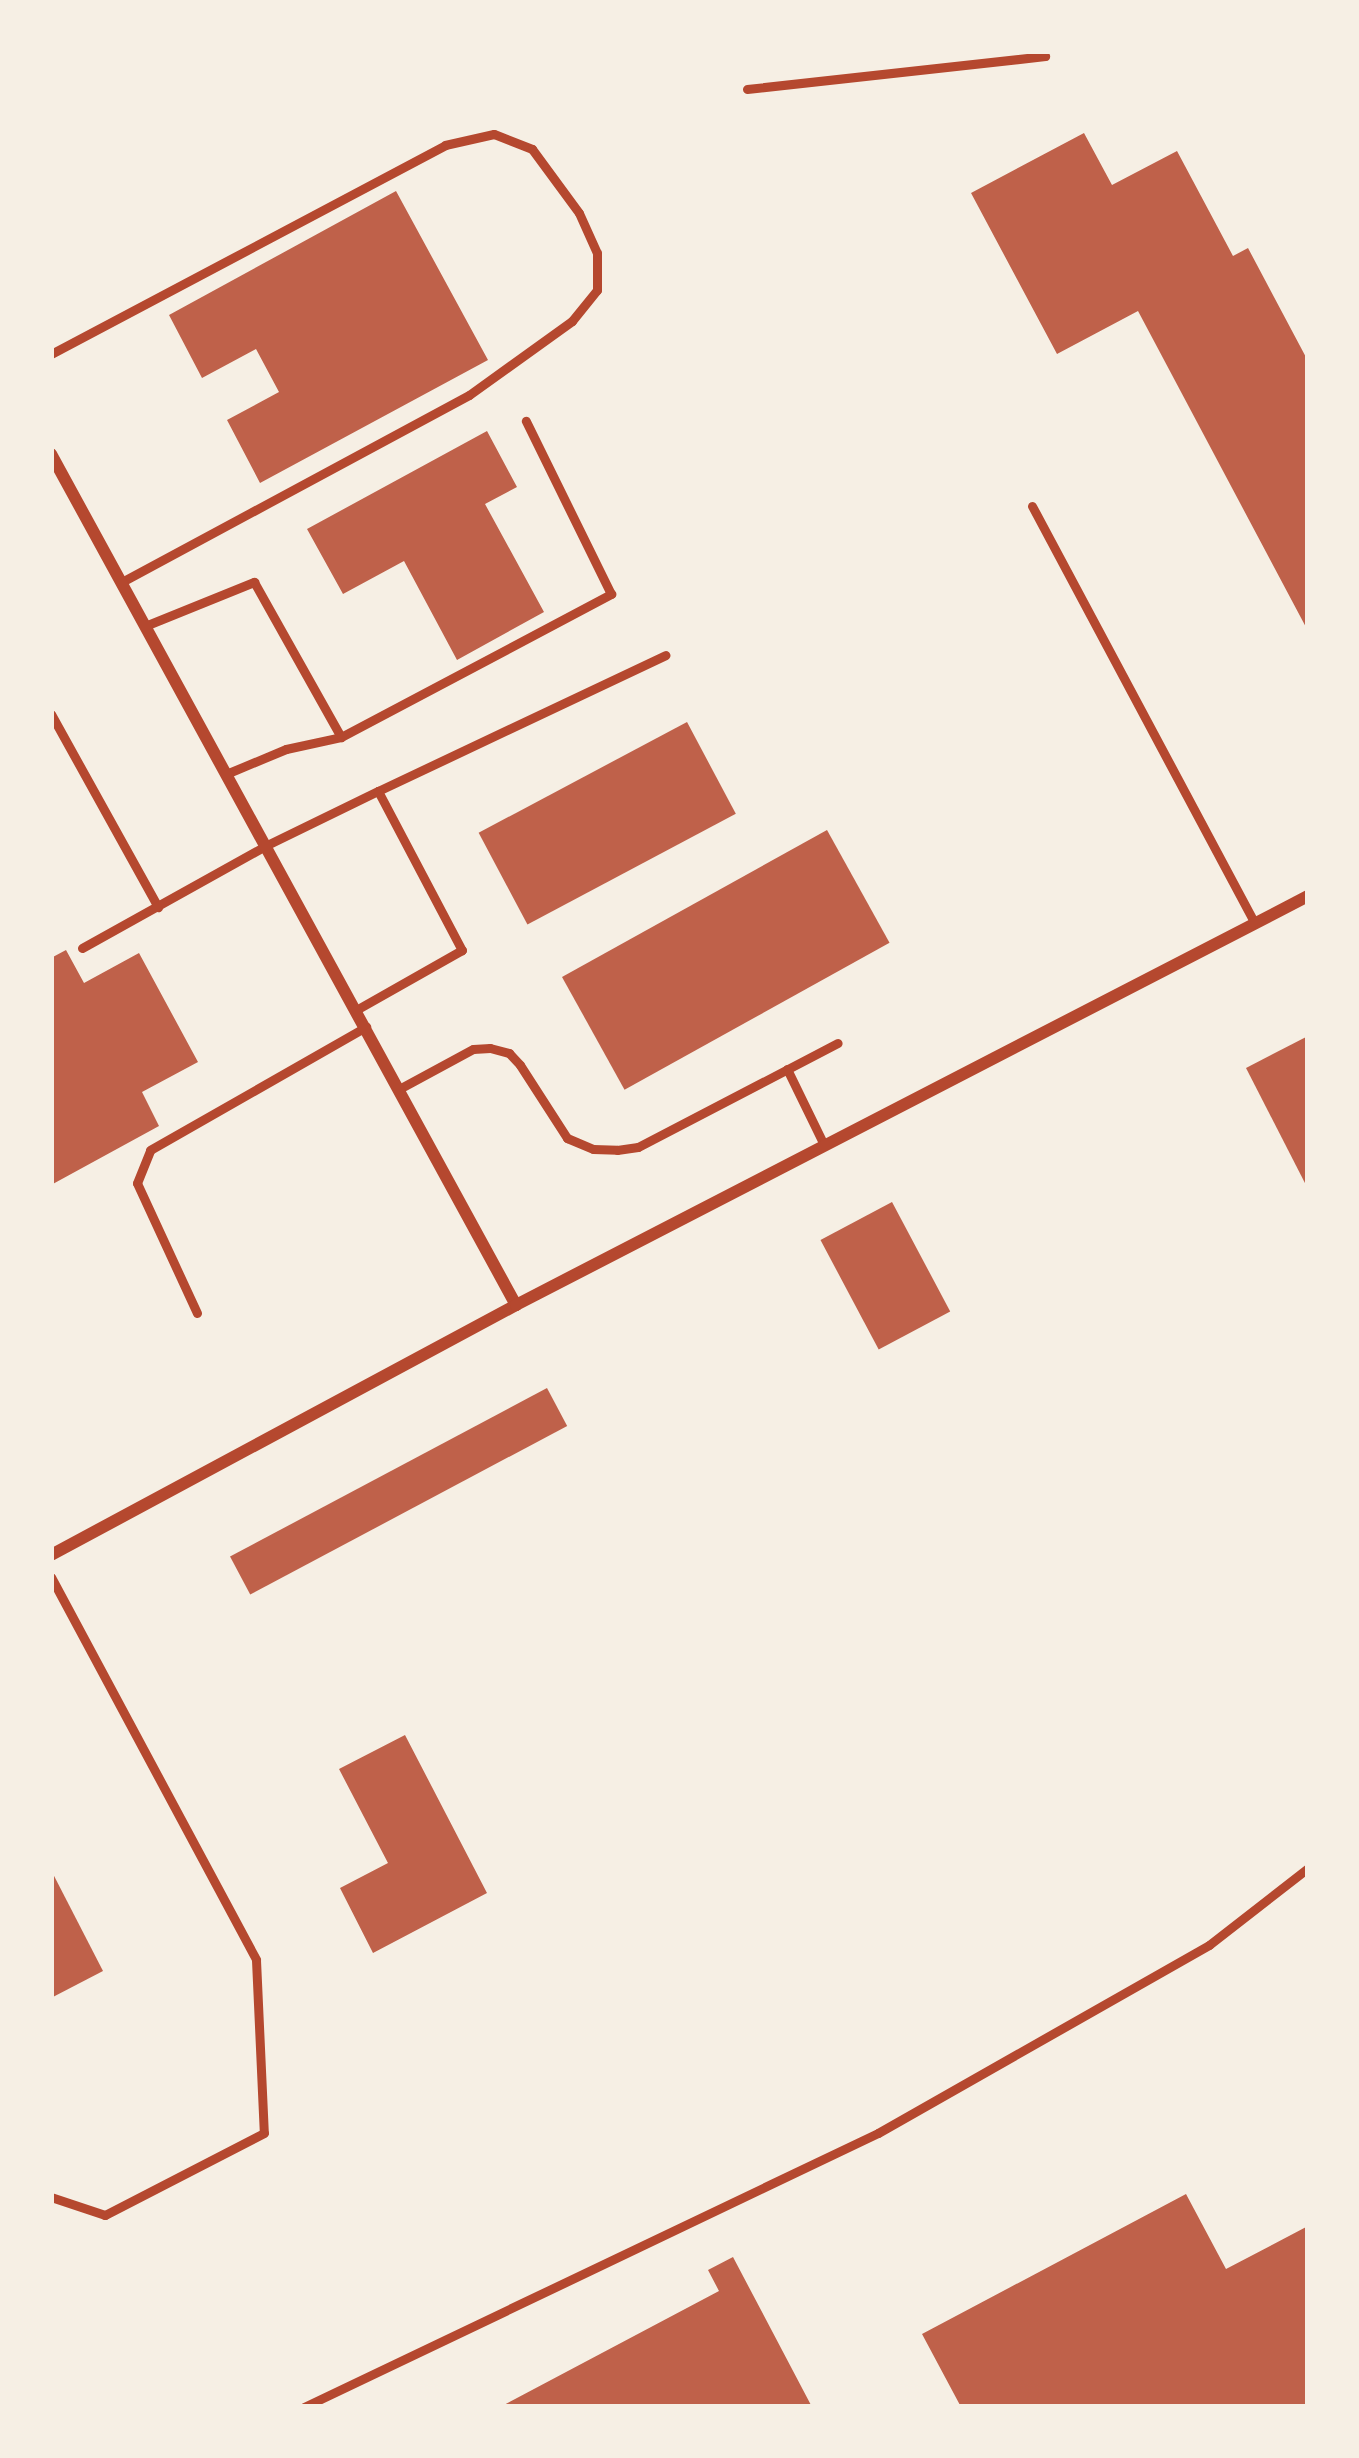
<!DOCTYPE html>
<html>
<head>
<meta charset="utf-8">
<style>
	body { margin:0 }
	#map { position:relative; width:1359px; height:2458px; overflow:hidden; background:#f6efe4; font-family:"IBM Plex Serif",serif }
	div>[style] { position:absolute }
	.building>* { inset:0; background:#bf614a; transform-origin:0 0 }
	.service>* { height:9px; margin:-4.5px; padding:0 4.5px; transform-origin:4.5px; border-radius:4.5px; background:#b5482f }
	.minor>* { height:12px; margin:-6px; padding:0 6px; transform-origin:6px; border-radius:6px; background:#b5482f }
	span { translate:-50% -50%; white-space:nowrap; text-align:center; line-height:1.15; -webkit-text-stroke:10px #f6efe4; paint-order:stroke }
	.frame { position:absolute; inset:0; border:54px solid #f6efe4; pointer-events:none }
</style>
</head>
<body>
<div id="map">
	<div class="building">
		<i style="clip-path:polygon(1084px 133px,1112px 185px,1177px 151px,1233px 256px,1248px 248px,1308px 361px,1308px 631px,1138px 311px,1057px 354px,971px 193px)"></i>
		<i style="clip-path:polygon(396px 191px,488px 360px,260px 483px,227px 420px,279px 392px,256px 349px,202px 378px,169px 315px)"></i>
		<i style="clip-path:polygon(487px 431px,517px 487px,485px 504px,544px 612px,457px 660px,404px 561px,343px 594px,307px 529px)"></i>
		<i style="left:687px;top:722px;width:104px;height:236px;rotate:62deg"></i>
		<i style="left:827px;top:830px;width:129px;height:303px;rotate:61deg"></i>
		<i style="clip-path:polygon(66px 950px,84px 983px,139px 953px,198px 1062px,142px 1092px,159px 1126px,51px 1185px,51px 958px)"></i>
		<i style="clip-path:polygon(1308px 1036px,1308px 1189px,1246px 1068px)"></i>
		<i style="left:892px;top:1202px;width:124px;height:81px;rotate:62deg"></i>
		<i style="left:547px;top:1388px;width:43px;height:359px;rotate:62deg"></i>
		<i style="clip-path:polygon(405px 1735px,487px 1893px,373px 1953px,340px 1888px,388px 1863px,339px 1769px)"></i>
		<i style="clip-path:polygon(51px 1870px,103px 1971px,51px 1998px)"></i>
		<i style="clip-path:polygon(1186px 2194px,1226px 2269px,1308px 2226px,1308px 2407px,961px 2407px,922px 2334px)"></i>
		<i style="clip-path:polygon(733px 2257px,812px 2407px,500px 2407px,719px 2291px,708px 2270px)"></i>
	</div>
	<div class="service">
		<i style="left:747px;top:89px;width:300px;rotate:-6.3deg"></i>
		<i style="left:51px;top:354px;width:446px;rotate:-27.9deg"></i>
		<i style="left:445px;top:145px;width:50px;rotate:-12.7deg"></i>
		<i style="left:494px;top:134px;width:41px;rotate:21.5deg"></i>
		<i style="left:532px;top:149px;width:79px;rotate:53.7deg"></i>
		<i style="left:579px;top:213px;width:44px;rotate:65.8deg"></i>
		<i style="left:597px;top:253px;width:37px;rotate:90deg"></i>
		<i style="left:597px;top:290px;width:40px;rotate:129deg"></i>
		<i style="left:572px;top:321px;width:127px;rotate:144.3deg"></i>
		<i style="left:469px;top:395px;width:395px;rotate:151.7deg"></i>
		<i style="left:1032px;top:506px;width:473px;rotate:61.9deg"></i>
		<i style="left:145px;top:626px;width:118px;rotate:-22deg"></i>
		<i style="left:254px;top:582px;width:178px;rotate:60.7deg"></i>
		<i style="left:51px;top:714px;width:221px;rotate:61deg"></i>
		<i style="left:226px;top:774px;width:65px;rotate:-22.6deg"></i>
		<i style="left:286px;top:749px;width:56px;rotate:-12.3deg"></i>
		<i style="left:341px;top:737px;width:306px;rotate:-27.9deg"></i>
		<i style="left:611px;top:594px;width:193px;rotate:-116.2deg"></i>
		<i style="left:378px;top:791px;width:318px;rotate:-25.3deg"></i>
		<i style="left:82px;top:948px;width:210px;rotate:-29.1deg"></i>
		<i style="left:265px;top:846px;width:126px;rotate:-26deg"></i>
		<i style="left:378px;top:791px;width:180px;rotate:62.2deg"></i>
		<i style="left:462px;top:950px;width:122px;rotate:150.5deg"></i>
		<i style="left:787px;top:1069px;width:85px;rotate:64deg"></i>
		<i style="left:399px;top:1089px;width:84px;rotate:-28.4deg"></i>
		<i style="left:473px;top:1049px;width:17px;rotate:-3deg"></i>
		<i style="left:490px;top:1048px;width:20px;rotate:15deg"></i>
		<i style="left:509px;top:1053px;width:16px;rotate:47deg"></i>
		<i style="left:520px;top:1065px;width:87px;rotate:57.2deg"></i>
		<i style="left:567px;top:1138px;width:28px;rotate:23deg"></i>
		<i style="left:593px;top:1149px;width:24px;rotate:2deg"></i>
		<i style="left:617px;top:1150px;width:21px;rotate:-8deg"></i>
		<i style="left:638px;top:1147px;width:225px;rotate:-27.5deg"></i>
		<i style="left:197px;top:1313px;width:143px;rotate:-114.8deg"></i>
		<i style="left:137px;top:1183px;width:35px;rotate:-68deg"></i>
		<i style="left:150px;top:1150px;width:249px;rotate:-29.7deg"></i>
		<i style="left:51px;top:1577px;width:434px;rotate:61.8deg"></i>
		<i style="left:256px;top:1960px;width:173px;rotate:87.4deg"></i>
		<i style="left:264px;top:2133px;width:179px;rotate:152.7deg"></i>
		<i style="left:105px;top:2215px;width:57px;rotate:-161.6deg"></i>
		<i style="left:304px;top:2407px;width:636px;rotate:-25.52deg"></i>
		<i style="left:878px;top:2133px;width:381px;rotate:-29.6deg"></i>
		<i style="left:1209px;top:1945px;width:125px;rotate:-37.9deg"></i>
	</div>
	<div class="minor">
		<i style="left:51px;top:454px;width:970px;rotate:61.35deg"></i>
		<i style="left:51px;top:1555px;width:528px;rotate:-28.26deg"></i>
		<i style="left:516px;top:1305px;width:891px;rotate:-27.31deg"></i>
	</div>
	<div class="frame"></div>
</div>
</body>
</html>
